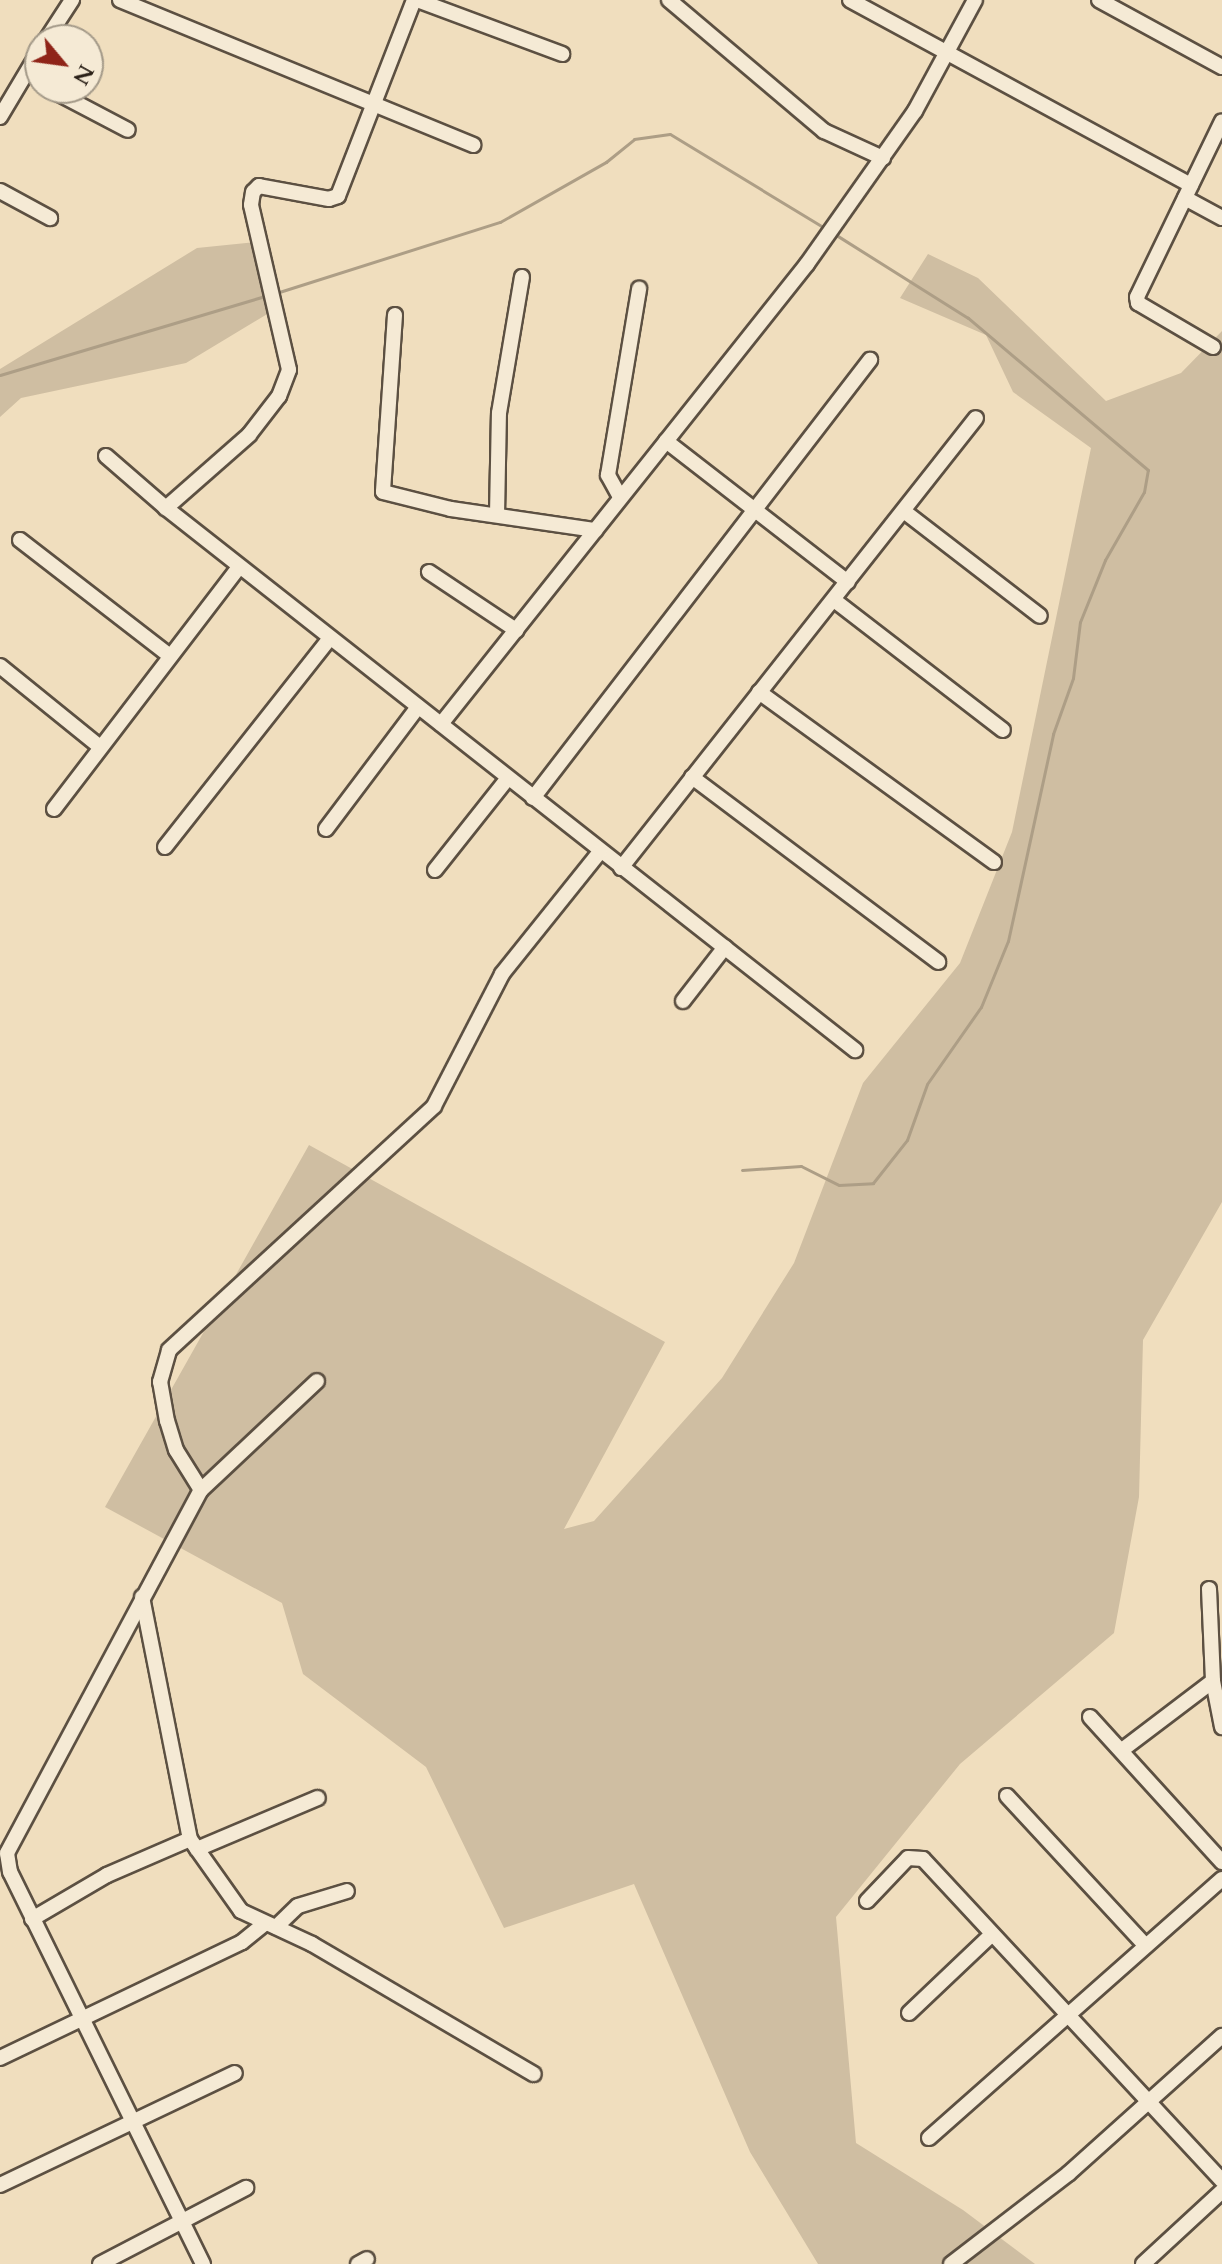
<!DOCTYPE html>
<html>
<head>
<meta charset="utf-8">
<style>
	body { margin:0 }
	#map { position:relative; width:1222px; height:2264px; overflow:hidden; background:#f0debe; font-family:Cardo,serif }
	div>[style] { position:absolute }
	.green>* { inset:0; background:#cfbea2 }
	.stream>* { height:3px; margin:-1.5px; padding:0 1.5px; transform-origin:1.5px; border-radius:1.5px; background:#ad9e86 }
	.roads { filter:drop-shadow(2px 0 #5c5042) drop-shadow(-2px 0 #5c5042) drop-shadow(0 2px #5c5042) drop-shadow(0 -2px #5c5042) }
	.minor>* { height:14px; margin:-7px; padding:0 7px; transform-origin:7px; border-radius:7px; background:#f5ead5 }
	span { translate:-50% -50%; white-space:nowrap; text-align:center; line-height:1.15; -webkit-text-stroke:6px #f5ead5; paint-order:stroke }
	.north { position:absolute; left:24px; top:24px; width:80px; height:80px; box-sizing:border-box; background:#f5ead5; border:2px solid #a49a89; border-radius:50%; rotate:119deg; font-size:22px; font-weight:700; line-height:32px; text-align:center; color:#2b2118 }
	.north::after { content:''; display:block; margin:auto; width:28px; height:36px; background:#8f2418; clip-path:polygon(50% 0,100% 100%,50% 72%,0 100%) }
</style>
</head>
<body>
<div id="map">
	<div class="green">
		<i style="clip-path:polygon(256px 242px,279px 307px,186px 363px,21px 398px,0 417px,0 369px,197px 248px)"></i>
		<i style="clip-path:polygon(928px 254px,978px 278px,1106px 401px,1181px 373px,1222px 331px,1222px 1202px,1143px 1340px,1139px 1497px,1114px 1633px,960px 1764px,836px 1917px,856px 2143px,963px 2210px,1035px 2264px,818px 2264px,750px 2152px,634px 1884px,504px 1928px,426px 1767px,303px 1674px,282px 1603px,105px 1507px,309px 1145px,665px 1342px,564px 1529px,594px 1521px,722px 1378px,794px 1263px,863px 1083px,960px 963px,1012px 832px,1091px 448px,1013px 392px,986px 335px,900px 298px)"></i>
	</div>
	<div class="stream">
		<i style="left:276px;top:293px;width:235px;rotate:-17.6deg"></i>
		<i style="left:500px;top:222px;width:122px;rotate:-29.5deg"></i>
		<i style="left:606px;top:162px;width:36px;rotate:-39deg"></i>
		<i style="left:634px;top:139px;width:36px;rotate:-8deg"></i>
		<i style="left:670px;top:134px;width:179px;rotate:31.3deg"></i>
		<i style="left:0;top:375px;width:281px;rotate:-16.6deg"></i>
		<i style="left:742px;top:1170px;width:59px;rotate:-3.9deg"></i>
		<i style="left:801px;top:1166px;width:42px;rotate:26.6deg"></i>
		<i style="left:839px;top:1185px;width:34px;rotate:-3deg"></i>
		<i style="left:873px;top:1183px;width:55px;rotate:-51.7deg"></i>
		<i style="left:907px;top:1140px;width:59px;rotate:-70.3deg"></i>
		<i style="left:927px;top:1084px;width:94px;rotate:-55deg"></i>
		<i style="left:981px;top:1007px;width:71px;rotate:-67.8deg"></i>
		<i style="left:1008px;top:941px;width:212px;rotate:-77.7deg"></i>
		<i style="left:1053px;top:734px;width:59px;rotate:-70.3deg"></i>
		<i style="left:1073px;top:678px;width:56px;rotate:-82.9deg"></i>
		<i style="left:1080px;top:622px;width:67px;rotate:-68deg"></i>
		<i style="left:1105px;top:560px;width:78px;rotate:-60.2deg"></i>
		<i style="left:1144px;top:492px;width:22px;rotate:-80deg"></i>
		<i style="left:1148px;top:470px;width:236px;rotate:-139.8deg"></i>
		<i style="left:968px;top:318px;width:156px;rotate:-147.8deg"></i>
	</div>
	<div class="roads">
		<div class="minor">
			<i style="left:120px;top:0;width:382px;rotate:22.3deg"></i>
			<i style="left:414px;top:0;width:210px;rotate:111.2deg"></i>
			<i style="left:338px;top:196px;width:9px;rotate:162deg"></i>
			<i style="left:329px;top:199px;width:71px;rotate:-169.5deg"></i>
			<i style="left:259px;top:186px;width:8px;rotate:135deg"></i>
			<i style="left:253px;top:192px;width:13px;rotate:99deg"></i>
			<i style="left:251px;top:205px;width:169px;rotate:77deg"></i>
			<i style="left:289px;top:370px;width:28px;rotate:111deg"></i>
			<i style="left:279px;top:396px;width:49px;rotate:127.6deg"></i>
			<i style="left:249px;top:435px;width:111px;rotate:138.7deg"></i>
			<i style="left:166px;top:508px;width:877px;rotate:38.19deg"></i>
			<i style="left:417px;top:0;width:155px;rotate:20.4deg"></i>
			<i style="left:669px;top:0;width:203px;rotate:40.2deg"></i>
			<i style="left:824px;top:131px;width:65px;rotate:24.6deg"></i>
			<i style="left:850px;top:0;width:388px;rotate:28.5deg"></i>
			<i style="left:1099px;top:0;width:140px;rotate:28.6deg"></i>
			<i style="left:46px;top:40px;width:48px;rotate:-57deg"></i>
			<i style="left:48px;top:88px;width:90px;rotate:27.7deg"></i>
			<i style="left:0;top:117px;width:78px;rotate:-59.2deg"></i>
			<i style="left:0;top:191px;width:57px;rotate:28.4deg"></i>
			<i style="left:1185px;top:198px;width:42px;rotate:28.4deg"></i>
			<i style="left:395px;top:315px;width:177px;rotate:93.9deg"></i>
			<i style="left:383px;top:492px;width:70px;rotate:14deg"></i>
			<i style="left:451px;top:509px;width:146px;rotate:8.3deg"></i>
			<i style="left:1213px;top:347px;width:87px;rotate:-149.6deg"></i>
			<i style="left:1138px;top:303px;width:6px;rotate:-99deg"></i>
			<i style="left:1137px;top:297px;width:195px;rotate:-64.2deg"></i>
			<i style="left:666px;top:441px;width:230px;rotate:37.8deg"></i>
			<i style="left:106px;top:456px;width:79px;rotate:40.9deg"></i>
			<i style="left:619px;top:495px;width:23px;rotate:-119deg"></i>
			<i style="left:608px;top:475px;width:189px;rotate:-80.5deg"></i>
			<i style="left:905px;top:512px;width:170px;rotate:37.6deg"></i>
			<i style="left:497px;top:515px;width:102px;rotate:-88.9deg"></i>
			<i style="left:499px;top:413px;width:138px;rotate:-80.4deg"></i>
			<i style="left:20px;top:540px;width:190px;rotate:37.7deg"></i>
			<i style="left:429px;top:572px;width:105px;rotate:33.7deg"></i>
			<i style="left:834px;top:600px;width:213px;rotate:37.6deg"></i>
			<i style="left:0;top:666px;width:129px;rotate:39deg"></i>
			<i style="left:759px;top:692px;width:290px;rotate:35.9deg"></i>
			<i style="left:441px;top:724px;width:588px;rotate:-51.49deg"></i>
			<i style="left:807px;top:264px;width:187px;rotate:-54.8deg"></i>
			<i style="left:915px;top:111px;width:126px;rotate:-61.6deg"></i>
			<i style="left:692px;top:777px;width:308px;rotate:36.9deg"></i>
			<i style="left:533px;top:798px;width:553px;rotate:-52.43deg"></i>
			<i style="left:54px;top:809px;width:305px;rotate:-52.6deg"></i>
			<i style="left:326px;top:829px;width:153px;rotate:-53deg"></i>
			<i style="left:165px;top:847px;width:266px;rotate:-51.7deg"></i>
			<i style="left:621px;top:868px;width:573px;rotate:-51.73deg"></i>
			<i style="left:435px;top:870px;width:117px;rotate:-51.6deg"></i>
			<i style="left:683px;top:1001px;width:68px;rotate:-52.1deg"></i>
			<i style="left:201px;top:1490px;width:47px;rotate:-122deg"></i>
			<i style="left:176px;top:1450px;width:30px;rotate:-107deg"></i>
			<i style="left:167px;top:1421px;width:40px;rotate:-100deg"></i>
			<i style="left:160px;top:1382px;width:33px;rotate:-74deg"></i>
			<i style="left:169px;top:1350px;width:360px;rotate:-42.6deg"></i>
			<i style="left:434px;top:1106px;width:148px;rotate:-62.7deg"></i>
			<i style="left:502px;top:974px;width:155px;rotate:-51.3deg"></i>
			<i style="left:1209px;top:1589px;width:92px;rotate:87.5deg"></i>
			<i style="left:1213px;top:1681px;width:47px;rotate:78.9deg"></i>
			<i style="left:142px;top:1597px;width:247px;rotate:78.8deg"></i>
			<i style="left:1090px;top:1717px;width:196px;rotate:47.7deg"></i>
			<i style="left:1122px;top:1750px;width:114px;rotate:-37.2deg"></i>
			<i style="left:1007px;top:1796px;width:202px;rotate:47.2deg"></i>
			<i style="left:197px;top:1849px;width:131px;rotate:-22.9deg"></i>
			<i style="left:867px;top:1901px;width:59px;rotate:-46.4deg"></i>
			<i style="left:908px;top:1858px;width:15px;rotate:4deg"></i>
			<i style="left:923px;top:1859px;width:439px;rotate:47.1deg"></i>
			<i style="left:32px;top:1919px;width:87px;rotate:-30.4deg"></i>
			<i style="left:107px;top:1875px;width:90px;rotate:-23.4deg"></i>
			<i style="left:190px;top:1839px;width:88px;rotate:54.7deg"></i>
			<i style="left:241px;top:1911px;width:78px;rotate:24.9deg"></i>
			<i style="left:312px;top:1944px;width:257px;rotate:30.4deg"></i>
			<i style="left:276px;top:1927px;width:30px;rotate:-44deg"></i>
			<i style="left:298px;top:1906px;width:51px;rotate:-17deg"></i>
			<i style="left:909px;top:2013px;width:112px;rotate:-43.5deg"></i>
			<i style="left:0;top:2058px;width:268px;rotate:-25.6deg"></i>
			<i style="left:242px;top:1942px;width:27px;rotate:-39deg"></i>
			<i style="left:929px;top:2138px;width:391px;rotate:-41.5deg"></i>
			<i style="left:0;top:2185px;width:260px;rotate:-25.5deg"></i>
			<i style="left:100px;top:2264px;width:165px;rotate:-27.5deg"></i>
			<i style="left:203px;top:2264px;width:437px;rotate:-116.2deg"></i>
			<i style="left:10px;top:1872px;width:19px;rotate:-99deg"></i>
			<i style="left:7px;top:1853px;width:412px;rotate:-61.9deg"></i>
			<i style="left:201px;top:1490px;width:159px;rotate:-43.2deg"></i>
			<i style="left:358px;top:2264px;width:10px;rotate:-29deg"></i>
			<i style="left:951px;top:2264px;width:148px;rotate:-37.6deg"></i>
			<i style="left:1068px;top:2174px;width:207px;rotate:-41.9deg"></i>
			<i style="left:1143px;top:2264px;width:108px;rotate:-42.7deg"></i>
		</div>
	</div>
	<div class="north">N</div>
</div>
</body>
</html>
